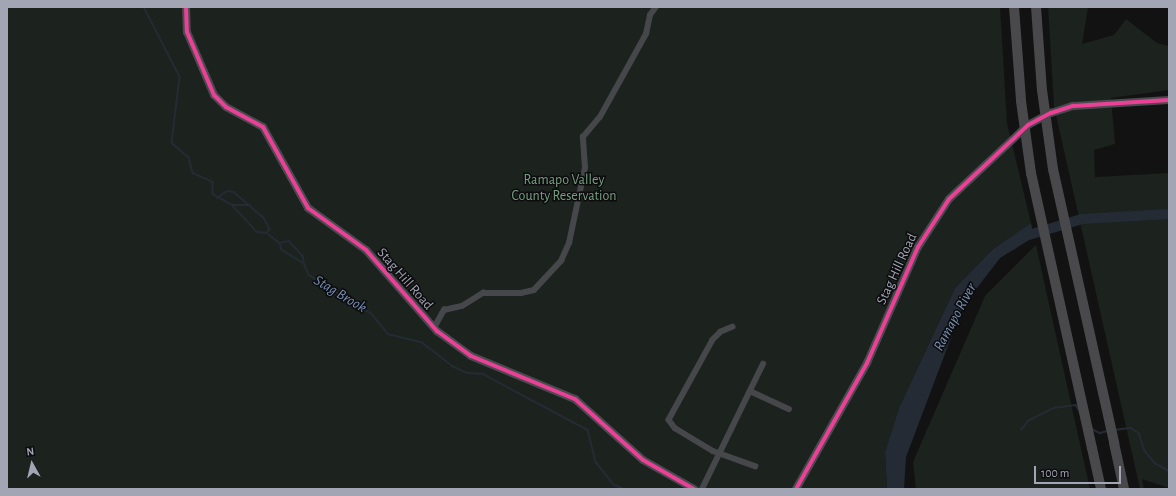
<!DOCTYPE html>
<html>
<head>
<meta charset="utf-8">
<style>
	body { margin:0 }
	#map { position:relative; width:1176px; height:496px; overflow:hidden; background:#121212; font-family:"Alegreya Sans",sans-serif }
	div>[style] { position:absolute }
	.green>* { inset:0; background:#1c221d }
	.water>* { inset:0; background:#252b34 }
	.stream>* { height:1.5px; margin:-0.75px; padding:0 0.75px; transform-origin:0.75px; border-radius:0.75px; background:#252b34 }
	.river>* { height:10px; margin:-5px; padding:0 5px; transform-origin:5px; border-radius:5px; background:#252b34 }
	.street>* { height:5.5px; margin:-2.75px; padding:0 2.75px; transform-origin:2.75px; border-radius:2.75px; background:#46474b }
	.secondary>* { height:8px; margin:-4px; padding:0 4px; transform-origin:4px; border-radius:4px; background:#4a4b4f }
	.highway>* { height:10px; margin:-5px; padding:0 5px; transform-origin:5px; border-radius:5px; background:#49494c }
	.highway-bridge>* { height:10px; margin:-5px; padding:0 5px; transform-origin:5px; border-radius:5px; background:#49494c }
	.cycleway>* { height:4px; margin:-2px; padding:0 2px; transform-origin:2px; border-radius:2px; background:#ea4096 }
	span { translate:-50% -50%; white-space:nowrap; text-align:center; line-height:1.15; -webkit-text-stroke:3px #0c0c0e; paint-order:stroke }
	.park-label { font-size:14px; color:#78a07f }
	.street-label { font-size:14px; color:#a2a5b4 }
	.water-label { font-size:15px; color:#778fb1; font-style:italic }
	.frame { position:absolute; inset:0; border:8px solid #a2a5b4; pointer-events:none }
	.north { position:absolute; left:12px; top:444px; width:40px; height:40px; -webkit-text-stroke:3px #0c0c0e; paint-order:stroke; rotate:352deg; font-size:11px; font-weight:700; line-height:16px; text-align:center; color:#a2a5b4 }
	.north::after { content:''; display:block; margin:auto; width:14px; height:18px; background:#a2a5b4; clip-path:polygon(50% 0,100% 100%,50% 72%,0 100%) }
	.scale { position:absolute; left:1034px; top:466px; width:87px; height:18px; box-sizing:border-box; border:2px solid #a2a5b4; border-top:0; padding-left:5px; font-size:12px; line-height:14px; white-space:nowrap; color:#a2a5b4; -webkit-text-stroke:3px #0c0c0e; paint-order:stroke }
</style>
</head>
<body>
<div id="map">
	<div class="green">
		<i style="clip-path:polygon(7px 7px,1000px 7px,1007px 123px,1031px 223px,993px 249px,955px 288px,899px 408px,885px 452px,887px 489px,7px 489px)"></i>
		<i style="clip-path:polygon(1048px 7px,1088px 7px,1082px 44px,1114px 35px,1126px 19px,1157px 43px,1169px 46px,1169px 90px,1111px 98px,1115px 144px,1094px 150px,1095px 177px,1169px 173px,1169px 488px,1142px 479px,1144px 489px,1140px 489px,1054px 106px)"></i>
		<i style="clip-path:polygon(1036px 245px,1090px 489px,916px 489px,913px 462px,985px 296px)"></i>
	</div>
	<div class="water">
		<i style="clip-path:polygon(1031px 223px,1034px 237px,1000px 258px,963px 306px,906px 457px,904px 489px,887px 489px,885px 452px,899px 408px,955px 288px,993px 249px)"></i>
	</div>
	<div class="stream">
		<i style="left:144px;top:7px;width:79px;rotate:62.8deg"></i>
		<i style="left:180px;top:77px;width:66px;rotate:96.9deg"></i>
		<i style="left:172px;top:143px;width:23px;rotate:41deg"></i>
		<i style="left:189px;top:158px;width:16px;rotate:75deg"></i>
		<i style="left:193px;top:173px;width:22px;rotate:24deg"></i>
		<i style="left:213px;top:182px;width:12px;rotate:90deg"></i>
		<i style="left:213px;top:194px;width:22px;rotate:30deg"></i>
		<i style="left:232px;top:205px;width:37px;rotate:47deg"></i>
		<i style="left:257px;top:232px;width:10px;rotate:6deg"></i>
		<i style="left:267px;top:233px;width:16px;rotate:38deg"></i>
		<i style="left:280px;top:243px;width:7px;rotate:74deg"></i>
		<i style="left:282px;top:250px;width:26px;rotate:31deg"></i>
		<i style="left:304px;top:263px;width:13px;rotate:67deg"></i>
		<i style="left:309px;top:275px;width:74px;rotate:31.8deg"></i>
		<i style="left:372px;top:314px;width:26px;rotate:51deg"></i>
		<i style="left:388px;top:334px;width:36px;rotate:14deg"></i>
		<i style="left:423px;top:343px;width:37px;rotate:38deg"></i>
		<i style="left:452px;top:366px;width:17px;rotate:24deg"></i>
		<i style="left:468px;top:373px;width:15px;rotate:4deg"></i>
		<i style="left:483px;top:374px;width:119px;rotate:28.1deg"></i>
		<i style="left:588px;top:430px;width:33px;rotate:76deg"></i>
		<i style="left:596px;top:462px;width:28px;rotate:52deg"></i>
		<i style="left:613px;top:484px;width:12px;rotate:24deg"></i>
		<i style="left:217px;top:198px;width:12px;rotate:-35deg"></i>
		<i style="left:227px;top:191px;width:7px;rotate:8deg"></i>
		<i style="left:234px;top:192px;width:40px;rotate:41deg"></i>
		<i style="left:264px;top:218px;width:13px;rotate:61deg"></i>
		<i style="left:270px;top:229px;width:5px;rotate:127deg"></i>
		<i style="left:232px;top:205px;width:18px"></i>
		<i style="left:280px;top:243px;width:9px;rotate:-13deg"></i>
		<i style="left:289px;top:241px;width:21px;rotate:47deg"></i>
		<i style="left:303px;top:256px;width:6px;rotate:81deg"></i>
		<i style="left:1092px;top:429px;width:9px;rotate:27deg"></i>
		<i style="left:1100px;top:433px;width:7px;rotate:-16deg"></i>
		<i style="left:1021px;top:430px;width:11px;rotate:-52deg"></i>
		<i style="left:1028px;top:421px;width:29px;rotate:-27deg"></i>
		<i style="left:1054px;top:408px;width:22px;rotate:-8deg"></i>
		<i style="left:1076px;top:405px;width:6px;rotate:59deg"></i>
		<i style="left:1114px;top:430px;width:17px;rotate:-7deg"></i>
		<i style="left:1131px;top:428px;width:9px;rotate:32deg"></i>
		<i style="left:1139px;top:433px;width:19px;rotate:72deg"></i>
		<i style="left:1145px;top:451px;width:17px;rotate:50deg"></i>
		<i style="left:1156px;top:464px;width:15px;rotate:28deg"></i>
	</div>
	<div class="river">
		<i style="left:1022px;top:237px;width:63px;rotate:-16.7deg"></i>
		<i style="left:1082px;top:219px;width:87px;rotate:-3.3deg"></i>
	</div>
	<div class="street">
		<i style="left:733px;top:327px;width:13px;rotate:157deg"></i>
		<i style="left:721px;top:332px;width:11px;rotate:135deg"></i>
		<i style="left:713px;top:340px;width:91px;rotate:118.8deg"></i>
		<i style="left:669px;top:420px;width:10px;rotate:53deg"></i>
		<i style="left:675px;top:428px;width:44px;rotate:31.2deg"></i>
		<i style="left:713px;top:451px;width:45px;rotate:19.7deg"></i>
		<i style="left:434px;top:328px;width:21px;rotate:-61deg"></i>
		<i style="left:444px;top:310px;width:18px;rotate:-13deg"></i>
		<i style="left:462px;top:306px;width:25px;rotate:-32deg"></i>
		<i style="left:483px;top:293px;width:38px"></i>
		<i style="left:521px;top:293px;width:13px;rotate:-13deg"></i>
		<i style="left:534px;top:290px;width:40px;rotate:-47deg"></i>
		<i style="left:561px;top:261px;width:20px;rotate:-66deg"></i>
		<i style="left:569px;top:243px;width:77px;rotate:-78deg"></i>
		<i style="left:585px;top:168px;width:31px;rotate:-94deg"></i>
		<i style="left:583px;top:137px;width:26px;rotate:-50deg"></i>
		<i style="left:600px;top:117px;width:95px;rotate:-61deg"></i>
		<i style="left:646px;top:34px;width:19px;rotate:-78deg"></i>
		<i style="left:650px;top:15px;width:10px;rotate:-53deg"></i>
		<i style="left:750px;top:391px;width:43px;rotate:24.8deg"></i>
		<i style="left:702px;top:489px;width:139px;rotate:-64deg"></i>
	</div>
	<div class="secondary">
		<i style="left:186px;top:7px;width:25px;rotate:88deg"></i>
		<i style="left:187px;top:32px;width:69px;rotate:66.8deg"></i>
		<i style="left:214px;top:95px;width:17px;rotate:45deg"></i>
		<i style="left:226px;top:107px;width:42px;rotate:28.4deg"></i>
		<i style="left:263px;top:127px;width:93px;rotate:60.9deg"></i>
		<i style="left:308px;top:208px;width:72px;rotate:35.9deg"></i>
		<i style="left:366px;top:250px;width:108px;rotate:48.8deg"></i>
		<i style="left:437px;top:331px;width:42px;rotate:36.3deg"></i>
		<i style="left:471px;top:356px;width:113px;rotate:22.5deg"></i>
		<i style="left:575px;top:399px;width:91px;rotate:41.9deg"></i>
		<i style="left:643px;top:460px;width:59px;rotate:29.6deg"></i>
		<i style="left:796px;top:489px;width:145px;rotate:-60.6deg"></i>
		<i style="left:867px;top:363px;width:127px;rotate:-66.3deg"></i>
		<i style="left:918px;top:247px;width:57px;rotate:-57.1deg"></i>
		<i style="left:949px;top:199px;width:108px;rotate:-43.1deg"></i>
		<i style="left:1028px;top:125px;width:26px;rotate:-28deg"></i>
		<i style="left:1051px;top:113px;width:23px;rotate:-18deg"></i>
		<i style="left:1073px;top:106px;width:96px;rotate:-3.6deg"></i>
	</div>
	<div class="highway">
		<i style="left:1014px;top:7px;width:94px;rotate:85.7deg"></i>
		<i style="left:1036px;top:7px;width:83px;rotate:85.9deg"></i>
		<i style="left:1114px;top:443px;width:47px;rotate:77.7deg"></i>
		<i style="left:1092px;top:448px;width:42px;rotate:77.6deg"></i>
	</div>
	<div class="highway-bridge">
		<i style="left:1042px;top:90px;width:80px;rotate:82.1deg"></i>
		<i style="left:1053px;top:169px;width:281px;rotate:77.4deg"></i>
		<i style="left:1021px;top:101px;width:73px;rotate:82.1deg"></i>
		<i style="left:1031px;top:173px;width:282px;rotate:77.5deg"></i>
	</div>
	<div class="cycleway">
		<i style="left:186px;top:7px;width:25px;rotate:88deg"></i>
		<i style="left:187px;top:32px;width:69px;rotate:66.8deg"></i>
		<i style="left:214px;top:95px;width:17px;rotate:45deg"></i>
		<i style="left:226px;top:107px;width:42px;rotate:28.4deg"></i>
		<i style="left:263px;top:127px;width:93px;rotate:60.9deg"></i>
		<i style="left:308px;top:208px;width:72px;rotate:35.9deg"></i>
		<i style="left:366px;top:250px;width:108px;rotate:48.8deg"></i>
		<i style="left:437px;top:331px;width:42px;rotate:36.3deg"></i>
		<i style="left:471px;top:356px;width:113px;rotate:22.5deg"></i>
		<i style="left:575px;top:399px;width:91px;rotate:41.9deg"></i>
		<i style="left:643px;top:460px;width:59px;rotate:29.6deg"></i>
		<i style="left:796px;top:489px;width:145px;rotate:-60.6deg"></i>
		<i style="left:867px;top:363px;width:127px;rotate:-66.3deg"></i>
		<i style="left:918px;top:247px;width:57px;rotate:-57.1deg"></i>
		<i style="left:949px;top:199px;width:108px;rotate:-43.1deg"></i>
		<i style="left:1028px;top:125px;width:26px;rotate:-28deg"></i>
		<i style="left:1051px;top:113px;width:23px;rotate:-18deg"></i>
		<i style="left:1073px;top:106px;width:96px;rotate:-3.6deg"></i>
	</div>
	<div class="park-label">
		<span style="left:564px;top:188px">Ramapo Valley<br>County Reservation</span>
	</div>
	<div class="street-label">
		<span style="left:897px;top:269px;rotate:-65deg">Stag Hill Road</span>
		<span style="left:405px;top:279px;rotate:49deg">Stag Hill Road</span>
	</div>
	<div class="water-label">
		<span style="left:340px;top:294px;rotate:31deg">Stag Brook</span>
		<span style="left:955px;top:317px;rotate:-62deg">Ramapo River</span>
	</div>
	<div class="frame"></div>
	<div class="north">N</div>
	<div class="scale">100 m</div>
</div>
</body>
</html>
